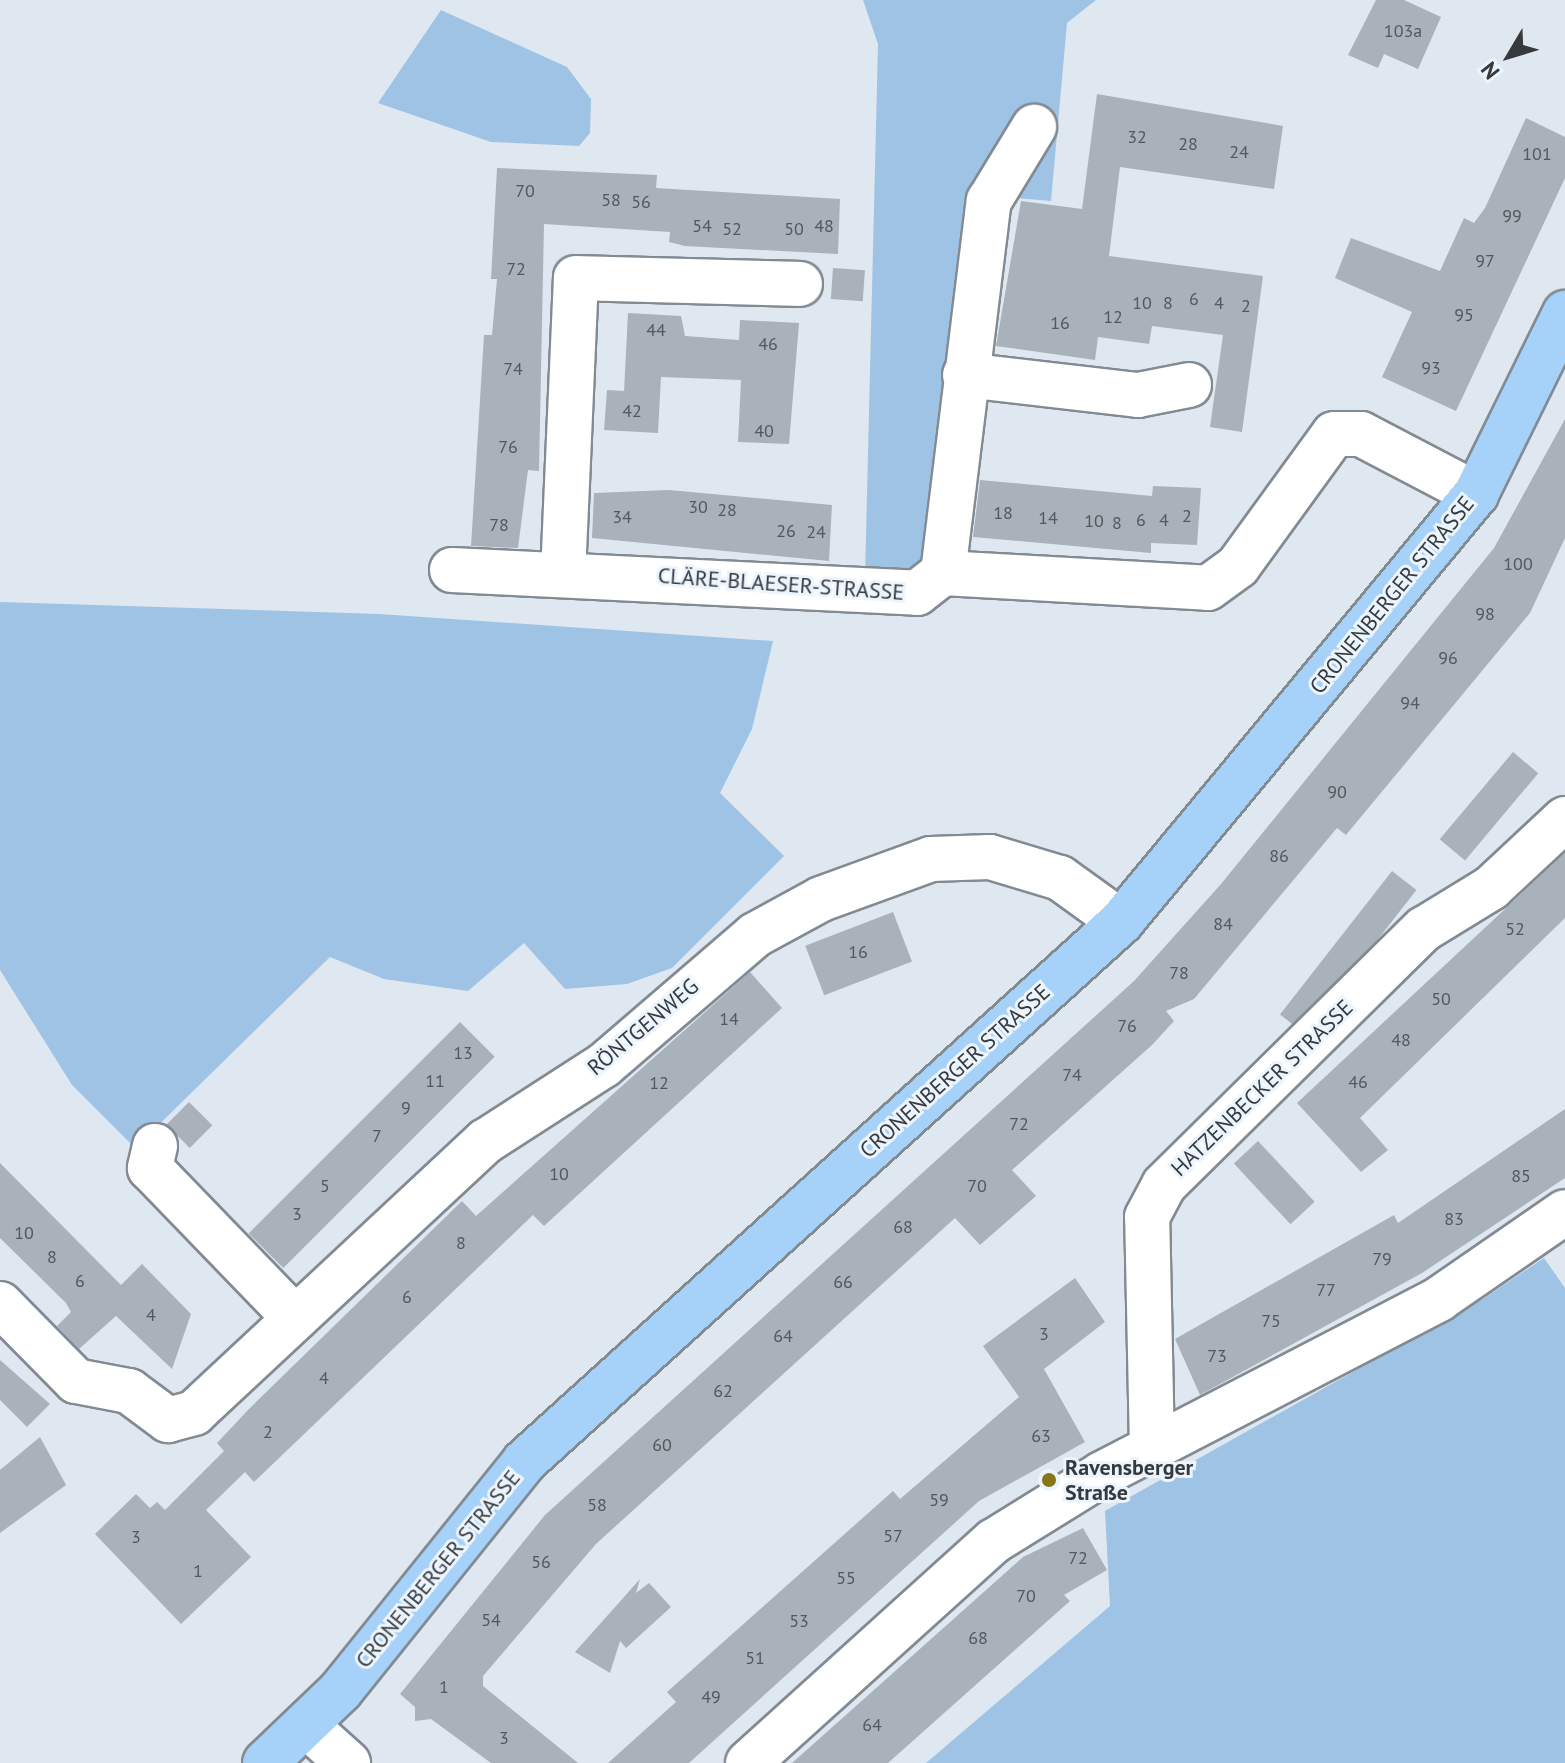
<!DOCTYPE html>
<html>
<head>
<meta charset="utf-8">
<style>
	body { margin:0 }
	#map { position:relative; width:1565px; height:1763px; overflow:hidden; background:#dfe8f1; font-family:"PT Sans",sans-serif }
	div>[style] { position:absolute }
	.green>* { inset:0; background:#9fc3e5 }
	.building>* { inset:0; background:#a9b2ba; transform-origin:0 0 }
	.roads { filter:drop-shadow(2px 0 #828a92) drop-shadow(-2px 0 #828a92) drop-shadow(0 2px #828a92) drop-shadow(0 -2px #828a92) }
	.minor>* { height:44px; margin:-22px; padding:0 22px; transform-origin:22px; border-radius:22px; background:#fff }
	.major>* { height:44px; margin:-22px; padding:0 22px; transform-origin:22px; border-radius:22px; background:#a6d1f8 }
	.dots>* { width:22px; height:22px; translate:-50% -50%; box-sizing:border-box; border:4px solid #ecf5fe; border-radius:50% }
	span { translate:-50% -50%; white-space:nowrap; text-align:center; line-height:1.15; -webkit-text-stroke:6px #ecf5fe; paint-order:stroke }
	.number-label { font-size:18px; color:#53585c }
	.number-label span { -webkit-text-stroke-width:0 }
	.street-label { font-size:22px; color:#363a3d }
	.poi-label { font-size:22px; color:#363a3d; font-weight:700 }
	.left { translate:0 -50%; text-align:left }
	.north { position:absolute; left:1469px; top:16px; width:80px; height:80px; -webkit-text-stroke:6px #ecf5fe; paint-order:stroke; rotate:232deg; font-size:22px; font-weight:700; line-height:32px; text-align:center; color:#363a3d }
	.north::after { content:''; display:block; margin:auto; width:28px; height:36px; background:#363a3d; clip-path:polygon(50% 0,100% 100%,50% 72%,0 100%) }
</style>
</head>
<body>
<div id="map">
	<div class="green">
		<i style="clip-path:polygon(863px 0,1096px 0,1067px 23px,1051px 201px,1003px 197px,953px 547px,903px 578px,865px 576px,878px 44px)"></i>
		<i style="clip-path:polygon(441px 10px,567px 67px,591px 99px,590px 133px,579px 146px,491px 142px,378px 103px)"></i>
		<i style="clip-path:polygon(0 602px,379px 614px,773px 641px,752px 729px,720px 793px,784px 856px,672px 968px,627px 984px,565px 989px,524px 943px,468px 991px,384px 979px,330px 957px,135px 1148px,72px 1085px,0 970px)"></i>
		<i style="clip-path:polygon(1544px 1258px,1565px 1288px,1565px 1763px,926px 1763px,1110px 1606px,1105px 1511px,1483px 1299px)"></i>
	</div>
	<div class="building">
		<i style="clip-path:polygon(1376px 0,1404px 0,1441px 17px,1418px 69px,1384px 54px,1378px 68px,1348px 55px)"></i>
		<i style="clip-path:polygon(1097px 94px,1283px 126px,1274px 189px,1120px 167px,1109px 256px,1263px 276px,1242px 432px,1210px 427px,1223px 335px,1152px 326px,1149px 344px,1098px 337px,1095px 360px,996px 346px,1021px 201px,1082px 209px)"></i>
		<i style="clip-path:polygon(1526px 118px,1565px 137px,1565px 178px,1456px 411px,1382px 377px,1412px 312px,1335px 278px,1351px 238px,1440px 271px,1464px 218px,1474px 223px,1485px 208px)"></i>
		<i style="clip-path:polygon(497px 168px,657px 175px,656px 188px,840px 199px,838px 254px,685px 246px,669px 242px,670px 232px,544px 224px,539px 471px,528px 470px,518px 548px,471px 546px,484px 335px,492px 335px,497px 279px,491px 279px)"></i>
		<i style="left:833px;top:268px;width:32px;height:31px;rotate:4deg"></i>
		<i style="clip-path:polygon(628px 313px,681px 316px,685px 336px,739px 340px,740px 320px,799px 323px,789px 444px,738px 442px,741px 380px,661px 377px,658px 433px,604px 430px,607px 390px,624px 391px)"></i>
		<i style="clip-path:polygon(1565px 419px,1565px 538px,1530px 613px,1346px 835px,1337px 828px,1194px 999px,1166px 1011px,1174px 1021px,1152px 1045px,1012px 1170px,1036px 1196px,980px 1245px,955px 1218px,596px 1544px,483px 1676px,483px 1686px,578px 1763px,491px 1763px,431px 1719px,415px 1721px,415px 1707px,400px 1694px,545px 1515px,1134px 981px,1221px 884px,1494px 548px)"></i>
		<i style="clip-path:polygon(980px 480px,1152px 496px,1153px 486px,1201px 488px,1197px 545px,1151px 543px,1151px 553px,973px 537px)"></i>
		<i style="clip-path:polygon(669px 490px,832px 505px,829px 561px,592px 538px,594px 493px)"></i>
		<i style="left:1513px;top:752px;width:33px;height:114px;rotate:40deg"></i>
		<i style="clip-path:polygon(1565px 853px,1565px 918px,1360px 1118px,1388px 1150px,1361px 1172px,1297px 1103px)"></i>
		<i style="left:1392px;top:871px;width:31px;height:182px;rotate:38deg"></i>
		<i style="left:893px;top:912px;width:53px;height:94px;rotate:69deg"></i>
		<i style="clip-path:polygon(750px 972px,782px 1008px,544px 1226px,533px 1215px,254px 1482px,245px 1472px,206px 1510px,251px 1557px,181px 1624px,95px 1534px,136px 1494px,150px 1508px,157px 1502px,165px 1510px,224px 1451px,217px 1443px,249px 1409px,462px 1201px,476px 1216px)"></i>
		<i style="left:460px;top:1022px;width:49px;height:299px;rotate:45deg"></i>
		<i style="left:189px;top:1102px;width:33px;height:32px;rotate:45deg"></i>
		<i style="clip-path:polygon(1565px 1109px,1565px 1178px,1422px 1273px,1200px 1395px,1175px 1339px,1394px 1215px,1398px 1223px)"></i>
		<i style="left:1258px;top:1141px;width:83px;height:33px;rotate:47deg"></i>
		<i style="clip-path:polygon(0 1163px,121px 1285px,142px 1264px,191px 1314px,172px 1369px,116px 1316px,79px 1349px,57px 1326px,71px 1312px,66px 1303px,0 1238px)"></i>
		<i style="clip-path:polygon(1075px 1278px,1105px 1322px,1044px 1369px,1085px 1442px,979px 1501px,689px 1763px,608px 1763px,676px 1702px,667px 1692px,893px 1491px,900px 1499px,1019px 1397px,983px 1346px)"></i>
		<i style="clip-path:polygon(0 1360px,50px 1404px,27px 1427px,0 1400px)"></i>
		<i style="clip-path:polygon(40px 1437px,66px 1485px,0 1533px,0 1470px)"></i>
		<i style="clip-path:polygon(1083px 1528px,1107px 1570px,1064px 1595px,1070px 1601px,888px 1763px,792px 1763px,1023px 1557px)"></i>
		<i style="clip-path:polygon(640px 1579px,636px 1593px,649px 1583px,671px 1607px,626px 1648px,620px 1641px,610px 1673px,575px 1652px)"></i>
	</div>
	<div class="roads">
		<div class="minor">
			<i style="left:965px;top:375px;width:174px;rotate:6.6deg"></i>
			<i style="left:1138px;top:395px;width:52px;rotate:-11.1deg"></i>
			<i style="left:452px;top:570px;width:466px;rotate:2.8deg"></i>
			<i style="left:917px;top:593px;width:33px;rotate:-38deg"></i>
			<i style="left:943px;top:573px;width:265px;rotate:3.2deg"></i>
			<i style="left:1208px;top:588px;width:37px;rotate:-36deg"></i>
			<i style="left:1238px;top:566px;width:163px;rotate:-54deg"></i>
			<i style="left:1334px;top:434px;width:27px"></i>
			<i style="left:1361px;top:434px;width:130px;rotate:27.6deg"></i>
			<i style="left:943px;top:573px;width:375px;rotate:-83deg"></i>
			<i style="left:989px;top:201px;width:87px;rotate:-58.7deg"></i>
			<i style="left:563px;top:575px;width:297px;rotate:-87.5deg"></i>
			<i style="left:576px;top:278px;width:224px;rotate:1.5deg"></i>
			<i style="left:155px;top:1146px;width:23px;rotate:103deg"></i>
			<i style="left:150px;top:1168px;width:209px;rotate:46deg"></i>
			<i style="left:0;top:1304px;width:108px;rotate:45.4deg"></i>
			<i style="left:76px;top:1381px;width:54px;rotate:10.7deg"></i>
			<i style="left:129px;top:1391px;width:49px;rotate:36.6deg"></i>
			<i style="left:168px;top:1420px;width:27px;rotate:-15deg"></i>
			<i style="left:194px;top:1413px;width:399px;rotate:-43deg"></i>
			<i style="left:486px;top:1141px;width:140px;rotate:-32.8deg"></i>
			<i style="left:604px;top:1065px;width:199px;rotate:-40.7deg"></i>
			<i style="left:755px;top:935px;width:75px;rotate:-28.6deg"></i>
			<i style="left:821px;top:899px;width:117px;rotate:-20deg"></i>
			<i style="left:931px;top:859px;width:59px;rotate:-1.9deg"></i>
			<i style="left:990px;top:857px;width:73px;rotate:16.7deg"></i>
			<i style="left:1060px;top:878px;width:75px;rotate:35.8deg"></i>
			<i style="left:1152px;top:1448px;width:231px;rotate:-91.2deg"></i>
			<i style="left:1147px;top:1217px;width:36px;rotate:-62deg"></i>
			<i style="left:1164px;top:1185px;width:365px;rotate:-44.6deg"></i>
			<i style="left:1424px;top:929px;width:79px;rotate:-31.5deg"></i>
			<i style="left:1491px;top:888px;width:101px;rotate:-43deg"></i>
			<i style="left:308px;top:1727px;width:54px;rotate:42deg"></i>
			<i style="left:748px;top:1763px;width:331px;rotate:-42.1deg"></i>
			<i style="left:994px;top:1541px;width:127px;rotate:-31.8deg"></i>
			<i style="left:1102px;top:1474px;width:380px;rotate:-27.4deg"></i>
			<i style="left:1439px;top:1299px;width:153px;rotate:-34.6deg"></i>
		</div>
		<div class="major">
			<i style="left:265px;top:1763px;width:105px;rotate:-43.8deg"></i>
			<i style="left:341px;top:1690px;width:292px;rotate:-51.2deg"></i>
			<i style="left:524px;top:1462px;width:805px;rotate:-42.13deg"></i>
			<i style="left:1121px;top:922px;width:556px;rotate:-50.33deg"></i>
			<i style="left:1476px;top:494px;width:202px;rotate:-63.8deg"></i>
		</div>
	</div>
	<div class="dots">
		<i style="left:1049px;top:1480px;background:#877518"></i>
	</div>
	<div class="number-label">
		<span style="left:1403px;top:31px">103a</span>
		<span style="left:1137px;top:137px">32</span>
		<span style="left:1188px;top:144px">28</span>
		<span style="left:1239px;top:152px">24</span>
		<span style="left:1537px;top:154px">101</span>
		<span style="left:525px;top:191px">70</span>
		<span style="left:611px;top:200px">58</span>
		<span style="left:641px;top:202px">56</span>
		<span style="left:1512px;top:216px">99</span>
		<span style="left:702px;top:226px">54</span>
		<span style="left:824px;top:226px">48</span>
		<span style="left:732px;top:229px">52</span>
		<span style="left:794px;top:229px">50</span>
		<span style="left:1485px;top:261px">97</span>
		<span style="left:516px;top:269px">72</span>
		<span style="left:1194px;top:299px">6</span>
		<span style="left:1142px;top:303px">10</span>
		<span style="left:1168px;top:303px">8</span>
		<span style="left:1219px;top:303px">4</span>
		<span style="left:1246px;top:306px">2</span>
		<span style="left:1464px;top:315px">95</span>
		<span style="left:1113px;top:317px">12</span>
		<span style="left:1060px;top:323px">16</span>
		<span style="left:656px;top:330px">44</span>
		<span style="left:768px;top:344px">46</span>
		<span style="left:1431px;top:368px">93</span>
		<span style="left:513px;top:369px">74</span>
		<span style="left:632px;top:411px">42</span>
		<span style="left:764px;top:431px">40</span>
		<span style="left:508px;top:447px">76</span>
		<span style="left:698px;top:507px">30</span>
		<span style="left:727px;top:510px">28</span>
		<span style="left:1003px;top:513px">18</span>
		<span style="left:1187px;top:516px">2</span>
		<span style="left:622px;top:517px">34</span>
		<span style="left:1048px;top:518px">14</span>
		<span style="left:1141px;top:520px">6</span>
		<span style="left:1164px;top:520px">4</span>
		<span style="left:1094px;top:521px">10</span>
		<span style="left:1117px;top:523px">8</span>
		<span style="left:499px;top:525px">78</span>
		<span style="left:786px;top:531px">26</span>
		<span style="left:816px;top:532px">24</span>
		<span style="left:1518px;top:564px">100</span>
		<span style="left:1485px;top:614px">98</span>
		<span style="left:1448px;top:658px">96</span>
		<span style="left:1410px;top:703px">94</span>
		<span style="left:1337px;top:792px">90</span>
		<span style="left:1279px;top:856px">86</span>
		<span style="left:1223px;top:924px">84</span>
		<span style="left:1515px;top:929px">52</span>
		<span style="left:858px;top:952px">16</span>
		<span style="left:1179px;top:973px">78</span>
		<span style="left:1441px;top:999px">50</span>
		<span style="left:729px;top:1019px">14</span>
		<span style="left:1127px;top:1026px">76</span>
		<span style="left:1401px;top:1040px">48</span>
		<span style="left:463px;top:1053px">13</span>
		<span style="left:1072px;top:1075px">74</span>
		<span style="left:435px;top:1081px">11</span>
		<span style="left:1358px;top:1082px">46</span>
		<span style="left:659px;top:1083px">12</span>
		<span style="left:406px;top:1108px">9</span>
		<span style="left:1019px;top:1124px">72</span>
		<span style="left:377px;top:1136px">7</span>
		<span style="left:559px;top:1174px">10</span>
		<span style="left:1521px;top:1176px">85</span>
		<span style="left:325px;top:1186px">5</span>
		<span style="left:977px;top:1186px">70</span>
		<span style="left:297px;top:1214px">3</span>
		<span style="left:1454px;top:1219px">83</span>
		<span style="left:903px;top:1227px">68</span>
		<span style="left:24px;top:1233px">10</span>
		<span style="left:461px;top:1243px">8</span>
		<span style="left:52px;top:1257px">8</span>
		<span style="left:1382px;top:1259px">79</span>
		<span style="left:80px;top:1281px">6</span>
		<span style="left:843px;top:1282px">66</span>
		<span style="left:1326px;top:1290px">77</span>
		<span style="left:407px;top:1297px">6</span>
		<span style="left:151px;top:1315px">4</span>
		<span style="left:1271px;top:1321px">75</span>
		<span style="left:1044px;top:1334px">3</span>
		<span style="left:783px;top:1336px">64</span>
		<span style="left:1217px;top:1356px">73</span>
		<span style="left:324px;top:1378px">4</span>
		<span style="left:723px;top:1391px">62</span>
		<span style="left:268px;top:1432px">2</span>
		<span style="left:1041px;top:1436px">63</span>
		<span style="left:662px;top:1445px">60</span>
		<span style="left:939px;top:1500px">59</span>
		<span style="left:597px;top:1505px">58</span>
		<span style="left:893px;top:1536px">57</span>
		<span style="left:136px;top:1537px">3</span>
		<span style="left:1078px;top:1558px">72</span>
		<span style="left:541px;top:1562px">56</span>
		<span style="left:198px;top:1571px">1</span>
		<span style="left:846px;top:1578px">55</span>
		<span style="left:1026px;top:1596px">70</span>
		<span style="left:491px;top:1620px">54</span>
		<span style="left:799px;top:1621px">53</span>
		<span style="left:978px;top:1638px">68</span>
		<span style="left:755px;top:1658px">51</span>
		<span style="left:444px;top:1687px">1</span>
		<span style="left:711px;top:1697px">49</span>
		<span style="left:872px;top:1725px">64</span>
		<span style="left:504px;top:1738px">3</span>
	</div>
	<div class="street-label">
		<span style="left:781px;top:584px;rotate:4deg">CLÄRE-BLAESER-STRASSE</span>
		<span style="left:1392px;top:595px;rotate:-51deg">CRONENBERGER STRASSE</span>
		<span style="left:643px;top:1027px;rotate:-40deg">RÖNTGENWEG</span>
		<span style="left:955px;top:1071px;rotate:-42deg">CRONENBERGER STRASSE</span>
		<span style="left:1262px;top:1088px;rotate:-44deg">HATZENBECKER STRASSE</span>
		<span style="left:438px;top:1569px;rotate:-51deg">CRONENBERGER STRASSE</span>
	</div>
	<div class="poi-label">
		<span class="left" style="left:1065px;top:1480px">Ravensberger<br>Straße</span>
	</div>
	<div class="north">N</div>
</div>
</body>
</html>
